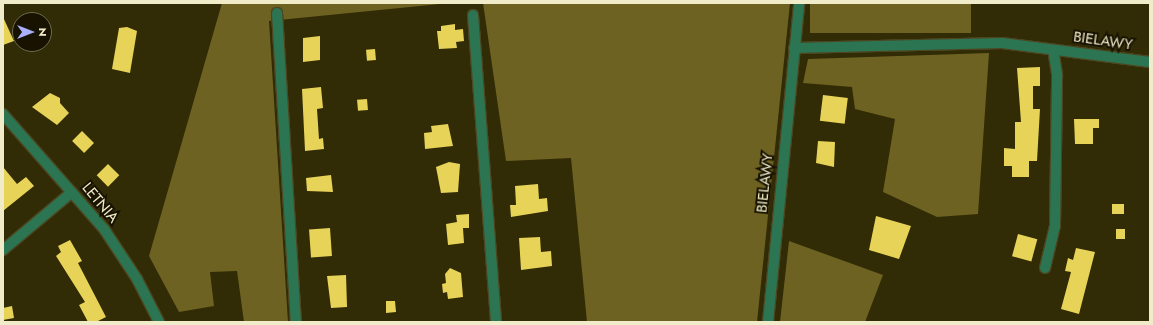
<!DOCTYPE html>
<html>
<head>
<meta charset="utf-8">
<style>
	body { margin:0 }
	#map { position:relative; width:1153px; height:325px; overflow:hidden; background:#312b06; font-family:Jost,sans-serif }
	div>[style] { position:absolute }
	.forest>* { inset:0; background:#6d6221; transform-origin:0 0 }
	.building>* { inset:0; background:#e7d357; transform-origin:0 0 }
	.roads { filter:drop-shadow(1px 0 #4c4621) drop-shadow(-1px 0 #4c4621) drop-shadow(0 1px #4c4621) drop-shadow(0 -1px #4c4621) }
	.minor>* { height:10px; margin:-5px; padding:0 5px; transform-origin:5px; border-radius:5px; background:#2c7553 }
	span { translate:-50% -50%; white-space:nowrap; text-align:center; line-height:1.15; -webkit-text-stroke:4px #181300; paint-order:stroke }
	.street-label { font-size:15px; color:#f0ebc9 }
	.frame { position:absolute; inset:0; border:4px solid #f0ebc9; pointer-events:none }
	.north { position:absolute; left:12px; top:12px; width:40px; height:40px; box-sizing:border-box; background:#181300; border:1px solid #6e6950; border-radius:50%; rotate:90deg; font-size:11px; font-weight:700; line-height:16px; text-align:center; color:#f0ebc9 }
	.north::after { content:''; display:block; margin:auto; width:14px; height:18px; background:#aab0fc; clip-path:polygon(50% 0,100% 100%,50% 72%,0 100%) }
</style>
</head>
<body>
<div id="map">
	<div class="forest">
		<i style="clip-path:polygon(222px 3px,450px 3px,269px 21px,288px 322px,244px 322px,237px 271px,210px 272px,214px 306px,179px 312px,149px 256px)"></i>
		<i style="clip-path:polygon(483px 3px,790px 3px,757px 322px,587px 322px,571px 158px,506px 161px)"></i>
		<i style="left:810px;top:3px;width:161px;height:30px"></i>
		<i style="clip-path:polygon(989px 53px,978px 214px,937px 217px,883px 192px,895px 119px,855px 109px,852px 87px,803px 83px,808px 59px)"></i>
		<i style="clip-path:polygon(789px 241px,883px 275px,865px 322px,780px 322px)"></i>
	</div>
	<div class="building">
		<i style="clip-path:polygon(3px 17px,14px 41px,3px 45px)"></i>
		<i style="clip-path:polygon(455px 24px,455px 30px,463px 29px,464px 41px,456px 42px,457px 48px,439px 49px,437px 31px,441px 31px,441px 26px)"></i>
		<i style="clip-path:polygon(127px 27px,137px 31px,130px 73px,112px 69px,119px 28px)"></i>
		<i style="clip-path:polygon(320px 36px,320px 60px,303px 62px,303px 38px)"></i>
		<i style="left:375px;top:49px;width:11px;height:9px;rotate:85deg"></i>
		<i style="clip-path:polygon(1040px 67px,1040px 86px,1033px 86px,1033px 109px,1040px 109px,1037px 161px,1029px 161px,1029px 177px,1012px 177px,1012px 166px,1004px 166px,1004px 148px,1015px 149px,1015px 122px,1021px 122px,1017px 68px)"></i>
		<i style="clip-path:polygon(321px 87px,323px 108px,317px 109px,319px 139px,323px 138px,324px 149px,305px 151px,302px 89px)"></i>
		<i style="clip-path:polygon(50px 93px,60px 98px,60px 103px,69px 113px,57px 125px,32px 107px)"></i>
		<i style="left:823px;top:95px;width:25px;height:26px;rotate:7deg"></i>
		<i style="left:367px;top:99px;width:11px;height:10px;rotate:85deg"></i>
		<i style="clip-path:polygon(1074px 119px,1099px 119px,1099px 128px,1093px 128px,1093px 144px,1075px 144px)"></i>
		<i style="clip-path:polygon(448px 124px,453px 146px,425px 149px,424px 133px,432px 132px,431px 126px)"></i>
		<i style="left:82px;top:131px;width:17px;height:14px;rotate:45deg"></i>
		<i style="clip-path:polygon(818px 141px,835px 142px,834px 167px,816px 163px)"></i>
		<i style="clip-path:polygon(449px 162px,460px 164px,458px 192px,441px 193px,436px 167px)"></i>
		<i style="left:108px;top:164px;width:16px;height:16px;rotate:45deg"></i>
		<i style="clip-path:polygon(3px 167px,17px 184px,26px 177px,34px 186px,3px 211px)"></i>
		<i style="clip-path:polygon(331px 175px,333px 192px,307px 191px,306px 178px)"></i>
		<i style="clip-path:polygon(538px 184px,539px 199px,547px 198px,548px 211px,511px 217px,510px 205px,516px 205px,515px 186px)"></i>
		<i style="left:1112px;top:204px;width:12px;height:10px"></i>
		<i style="clip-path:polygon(469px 214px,469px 228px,463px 228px,464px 243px,448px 245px,446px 224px,457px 222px,456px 215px)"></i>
		<i style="clip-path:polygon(876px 216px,911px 226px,899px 259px,869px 250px)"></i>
		<i style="left:330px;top:228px;width:28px;height:21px;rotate:86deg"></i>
		<i style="left:1116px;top:229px;width:9px;height:10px"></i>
		<i style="left:1018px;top:234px;width:20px;height:23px;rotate:15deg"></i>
		<i style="clip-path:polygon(540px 237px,541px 252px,551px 251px,552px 266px,521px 270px,519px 238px)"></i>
		<i style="clip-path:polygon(70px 240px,82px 261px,78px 263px,106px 317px,96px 322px,88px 322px,79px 305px,85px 302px,56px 256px,61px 252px,58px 246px)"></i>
		<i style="clip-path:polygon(1076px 248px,1095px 252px,1079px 314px,1061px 309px,1071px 272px,1065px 271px,1068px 258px,1073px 260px)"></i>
		<i style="clip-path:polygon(450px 268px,461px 273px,463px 297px,448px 299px,447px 292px,443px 293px,442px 284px,446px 283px,445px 274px)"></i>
		<i style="clip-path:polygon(346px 275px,347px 307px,331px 308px,327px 276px)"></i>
		<i style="clip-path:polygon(386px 301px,395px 301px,396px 312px,386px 313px)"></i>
		<i style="clip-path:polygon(12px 306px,14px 318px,3px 320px,3px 308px)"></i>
	</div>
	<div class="roads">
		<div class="minor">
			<i style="left:277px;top:13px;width:310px;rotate:86.5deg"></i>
			<i style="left:473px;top:15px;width:308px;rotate:85.7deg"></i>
			<i style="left:794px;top:48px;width:208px;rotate:-1.4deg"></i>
			<i style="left:1002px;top:43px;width:149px;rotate:7.3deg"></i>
			<i style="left:3px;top:114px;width:153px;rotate:48.7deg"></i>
			<i style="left:104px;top:229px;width:60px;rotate:56.6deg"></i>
			<i style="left:137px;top:279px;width:48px;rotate:62.9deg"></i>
			<i style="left:3px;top:250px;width:90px;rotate:-40deg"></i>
			<i style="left:1045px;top:268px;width:43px;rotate:-76.6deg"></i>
			<i style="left:1055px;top:226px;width:152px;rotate:-89.2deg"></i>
			<i style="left:1057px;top:74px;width:24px;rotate:-99deg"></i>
			<i style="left:768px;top:322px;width:321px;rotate:-84.4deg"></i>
		</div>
	</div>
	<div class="street-label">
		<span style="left:1103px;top:41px;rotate:8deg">BIELAWY</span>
		<span style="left:765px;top:183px;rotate:-84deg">BIELAWY</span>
		<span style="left:100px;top:203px;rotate:50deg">LETNIA</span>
	</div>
	<div class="frame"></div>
	<div class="north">N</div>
</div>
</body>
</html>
